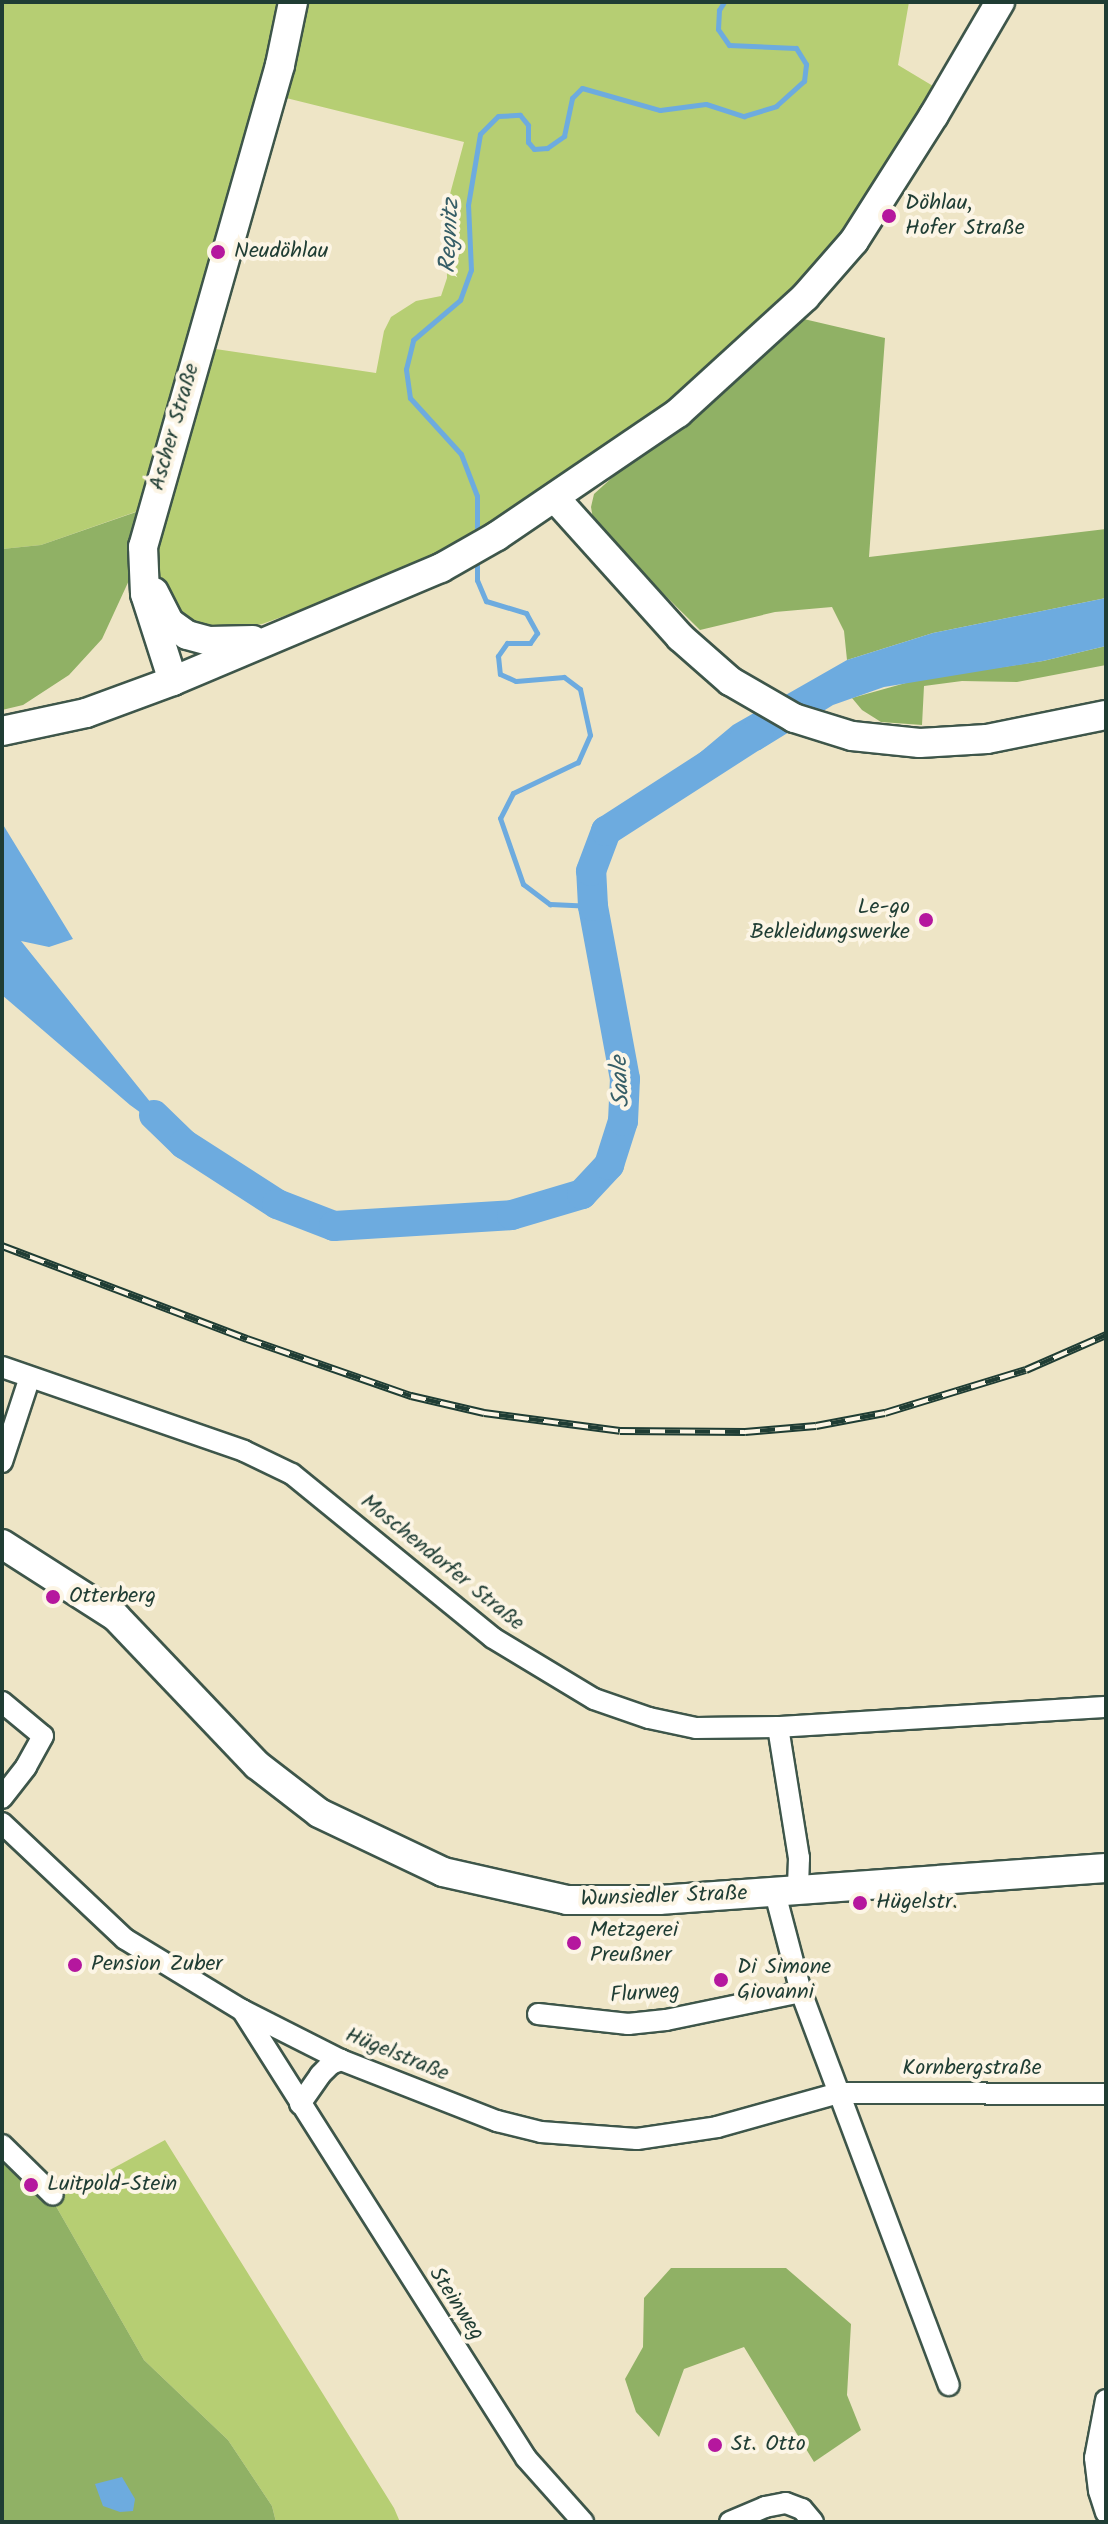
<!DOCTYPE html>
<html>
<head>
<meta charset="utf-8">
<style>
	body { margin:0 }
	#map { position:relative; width:1108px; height:2524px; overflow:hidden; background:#eee5c6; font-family:Kalam,sans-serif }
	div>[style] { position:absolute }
	.green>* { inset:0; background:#b6ce73 }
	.forest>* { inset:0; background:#90b165 }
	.water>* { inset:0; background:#6dabdf }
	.stream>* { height:5px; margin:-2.5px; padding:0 2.5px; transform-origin:2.5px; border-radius:2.5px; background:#6dabdf }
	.river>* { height:30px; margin:-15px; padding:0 15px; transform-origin:15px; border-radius:15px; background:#6dabdf }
	.roads { filter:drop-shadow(2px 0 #3e564a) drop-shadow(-2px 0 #3e564a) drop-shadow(0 2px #3e564a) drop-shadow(0 -2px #3e564a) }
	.street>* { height:20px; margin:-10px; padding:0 10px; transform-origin:10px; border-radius:10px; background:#fff }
	.secondary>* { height:28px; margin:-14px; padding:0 14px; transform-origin:14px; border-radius:14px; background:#fff }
	.rail>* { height:8px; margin-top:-4px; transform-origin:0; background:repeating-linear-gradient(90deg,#fcf5e5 0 15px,#1f3d34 0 30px); box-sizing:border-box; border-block:2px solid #1f3d34 }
	.dots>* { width:22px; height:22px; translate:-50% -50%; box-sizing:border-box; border:4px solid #fcf5e5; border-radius:50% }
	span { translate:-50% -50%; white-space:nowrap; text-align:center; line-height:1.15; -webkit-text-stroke:8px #fcf5e5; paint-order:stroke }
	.poi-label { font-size:22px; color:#1f3d34 }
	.left { translate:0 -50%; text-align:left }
	.right { translate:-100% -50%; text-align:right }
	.street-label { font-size:22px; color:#1f3d34 }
	.water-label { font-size:24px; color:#365e67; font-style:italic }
	.frame { position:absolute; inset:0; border:4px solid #1f3d34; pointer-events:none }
</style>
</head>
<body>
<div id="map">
	<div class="green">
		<i style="clip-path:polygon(evenodd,2px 2px,909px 2px,898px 65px,943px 92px,845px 247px,717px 384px,448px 557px,262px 624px,201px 635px,165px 601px,138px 511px,41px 545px,2px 549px,2px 2px,274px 95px,464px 142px,446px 209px,447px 278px,441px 296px,416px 301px,391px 317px,384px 331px,376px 373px,202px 347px,274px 95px)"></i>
		<i style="clip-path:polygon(165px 2140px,394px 2508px,400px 2522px,276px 2522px,272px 2506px,228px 2440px,144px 2360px,53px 2201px)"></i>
	</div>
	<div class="forest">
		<i style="clip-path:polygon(791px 316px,885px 338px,869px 557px,1106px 529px,1106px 598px,933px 633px,847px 660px,844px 631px,832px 607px,775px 612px,700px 630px,594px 525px,591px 507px,594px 494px)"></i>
		<i style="clip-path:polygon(139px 511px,131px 576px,102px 639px,69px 675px,23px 705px,2px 710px,2px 549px,41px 545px)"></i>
		<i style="clip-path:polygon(1106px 646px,1106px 665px,1017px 682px,962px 681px,924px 686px,922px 725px,881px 722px,862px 710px,852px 698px,920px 679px,1043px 661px)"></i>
		<i style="clip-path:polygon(2px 2162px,53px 2201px,144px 2360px,228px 2440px,272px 2506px,276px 2522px,2px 2522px)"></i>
		<i style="clip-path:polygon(671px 2268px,786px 2268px,851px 2324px,847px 2395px,861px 2430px,814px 2462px,744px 2347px,684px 2369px,659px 2437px,636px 2412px,625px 2379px,643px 2347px,644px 2298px)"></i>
	</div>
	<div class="water">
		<i style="clip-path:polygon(1106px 598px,1106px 646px,1043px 661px,884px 687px,833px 705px,760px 750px,690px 761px,733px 725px,847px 660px,933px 633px)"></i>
		<i style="clip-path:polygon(2px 823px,73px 939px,49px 947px,21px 941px,184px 1144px,130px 1105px,2px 995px)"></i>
		<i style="clip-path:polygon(122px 2477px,135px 2499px,133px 2511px,120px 2512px,103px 2506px,95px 2484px)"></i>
	</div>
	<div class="stream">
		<i style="left:477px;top:537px;width:41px;rotate:-90deg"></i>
		<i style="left:477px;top:496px;width:45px;rotate:-110.9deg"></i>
		<i style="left:461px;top:454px;width:76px;rotate:-132.3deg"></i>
		<i style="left:410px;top:398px;width:29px;rotate:-98deg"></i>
		<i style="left:406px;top:369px;width:30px;rotate:-76deg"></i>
		<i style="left:413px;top:340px;width:62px;rotate:-40.4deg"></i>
		<i style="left:460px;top:300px;width:32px;rotate:-70deg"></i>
		<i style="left:471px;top:270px;width:65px;rotate:-92.6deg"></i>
		<i style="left:468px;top:205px;width:72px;rotate:-80.4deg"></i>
		<i style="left:480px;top:134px;width:25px;rotate:-45deg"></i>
		<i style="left:498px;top:116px;width:22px;rotate:-3deg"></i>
		<i style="left:520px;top:115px;width:13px;rotate:51deg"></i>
		<i style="left:528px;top:125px;width:17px;rotate:90deg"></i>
		<i style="left:528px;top:142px;width:9px;rotate:49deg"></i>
		<i style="left:534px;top:149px;width:13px;rotate:-4deg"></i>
		<i style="left:547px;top:148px;width:21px;rotate:-35deg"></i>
		<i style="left:564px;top:136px;width:39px;rotate:-78deg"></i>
		<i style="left:572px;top:98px;width:14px;rotate:-45deg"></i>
		<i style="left:582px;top:88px;width:81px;rotate:15.8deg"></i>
		<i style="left:660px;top:110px;width:46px;rotate:-7.4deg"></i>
		<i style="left:706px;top:104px;width:40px;rotate:18deg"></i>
		<i style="left:744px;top:116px;width:34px;rotate:-17deg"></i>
		<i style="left:776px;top:106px;width:38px;rotate:-42deg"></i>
		<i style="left:804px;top:81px;width:17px;rotate:-83deg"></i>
		<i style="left:806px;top:64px;width:19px;rotate:-122deg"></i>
		<i style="left:796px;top:48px;width:67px;rotate:-177.4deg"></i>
		<i style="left:729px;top:45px;width:19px;rotate:-125deg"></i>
		<i style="left:718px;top:29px;width:19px;rotate:-87deg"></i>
		<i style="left:719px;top:10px;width:9px;rotate:-58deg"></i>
		<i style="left:477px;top:559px;width:21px;rotate:90deg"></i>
		<i style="left:477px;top:580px;width:23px;rotate:67deg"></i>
		<i style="left:486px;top:601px;width:42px;rotate:16.7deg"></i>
		<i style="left:526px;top:613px;width:23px;rotate:61deg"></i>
		<i style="left:537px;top:633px;width:12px;rotate:125deg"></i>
		<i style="left:530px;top:643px;width:23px;rotate:180deg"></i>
		<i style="left:507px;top:643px;width:16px;rotate:125deg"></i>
		<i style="left:498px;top:656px;width:18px;rotate:84deg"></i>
		<i style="left:500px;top:674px;width:17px;rotate:24deg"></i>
		<i style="left:516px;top:681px;width:48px;rotate:-4.8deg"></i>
		<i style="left:564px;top:677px;width:20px;rotate:37deg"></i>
		<i style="left:580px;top:689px;width:47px;rotate:77.7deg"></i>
		<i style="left:590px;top:735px;width:30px;rotate:114deg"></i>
		<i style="left:578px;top:762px;width:72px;rotate:154.5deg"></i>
		<i style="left:513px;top:793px;width:28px;rotate:117deg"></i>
		<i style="left:500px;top:818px;width:70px;rotate:70.8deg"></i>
		<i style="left:523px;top:884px;width:34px;rotate:37deg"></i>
		<i style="left:550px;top:904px;width:43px;rotate:2.7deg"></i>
	</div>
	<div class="river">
		<i style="left:154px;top:1115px;width:42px;rotate:44deg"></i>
		<i style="left:184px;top:1144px;width:111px;rotate:32.8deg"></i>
		<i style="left:277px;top:1204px;width:61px;rotate:21.1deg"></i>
		<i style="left:334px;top:1226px;width:178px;rotate:-3.5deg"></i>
		<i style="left:512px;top:1215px;width:73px;rotate:-16.7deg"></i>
		<i style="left:582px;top:1194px;width:40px;rotate:-47deg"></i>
		<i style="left:609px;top:1165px;width:46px;rotate:-72.3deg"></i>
		<i style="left:623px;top:1121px;width:42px;rotate:-87.3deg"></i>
		<i style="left:625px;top:1079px;width:176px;rotate:-100.5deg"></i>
		<i style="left:593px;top:906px;width:35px;rotate:-93deg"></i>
		<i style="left:591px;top:871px;width:43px;rotate:-69.4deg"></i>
		<i style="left:606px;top:831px;width:181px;rotate:-32.8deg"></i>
	</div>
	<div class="roads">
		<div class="street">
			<i style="left:2px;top:1367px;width:256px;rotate:19.1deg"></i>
			<i style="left:244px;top:1451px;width:53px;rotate:25.6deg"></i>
			<i style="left:292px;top:1474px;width:259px;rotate:39.2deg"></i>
			<i style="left:493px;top:1638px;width:118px;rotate:31.1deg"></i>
			<i style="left:594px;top:1699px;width:58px;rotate:19.1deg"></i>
			<i style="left:649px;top:1718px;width:48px;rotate:12deg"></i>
			<i style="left:696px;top:1728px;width:82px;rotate:-0.7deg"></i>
			<i style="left:778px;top:1727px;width:329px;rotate:-3.5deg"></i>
			<i style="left:2px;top:1462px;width:89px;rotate:-71.8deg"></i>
			<i style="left:2px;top:1702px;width:53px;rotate:39.7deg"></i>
			<i style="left:43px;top:1736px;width:35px;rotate:119deg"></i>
			<i style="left:26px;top:1767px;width:39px;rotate:128deg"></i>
			<i style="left:778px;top:1727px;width:133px;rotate:80.9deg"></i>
			<i style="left:799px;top:1858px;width:33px;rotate:92deg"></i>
			<i style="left:2px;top:1823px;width:169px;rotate:43.3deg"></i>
			<i style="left:125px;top:1939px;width:137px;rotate:31.3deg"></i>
			<i style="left:242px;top:2010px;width:111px;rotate:26.8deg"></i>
			<i style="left:341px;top:2060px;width:168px;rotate:21.4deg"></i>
			<i style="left:497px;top:2121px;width:45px;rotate:14deg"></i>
			<i style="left:541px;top:2132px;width:96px;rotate:4.2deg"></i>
			<i style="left:637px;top:2139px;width:81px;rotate:-8.5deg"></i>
			<i style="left:717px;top:2127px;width:127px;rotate:-15.6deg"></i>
			<i style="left:839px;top:2093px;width:267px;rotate:0.2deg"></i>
			<i style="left:775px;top:1893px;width:102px;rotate:75.3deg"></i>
			<i style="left:801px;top:1992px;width:420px;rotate:69.4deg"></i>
			<i style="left:242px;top:2010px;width:530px;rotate:57.63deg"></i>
			<i style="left:526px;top:2458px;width:86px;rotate:48.3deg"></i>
			<i style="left:538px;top:2014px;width:91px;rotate:6.3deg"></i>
			<i style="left:628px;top:2024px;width:38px;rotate:-6deg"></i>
			<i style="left:666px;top:2020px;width:138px;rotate:-11.7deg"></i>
			<i style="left:300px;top:2104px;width:35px;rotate:-55deg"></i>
			<i style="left:320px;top:2075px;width:16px;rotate:-45deg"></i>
			<i style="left:331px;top:2064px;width:11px;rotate:-22deg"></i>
			<i style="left:2px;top:2145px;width:71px;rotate:44.4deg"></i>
			<i style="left:1106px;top:2400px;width:59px;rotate:100.7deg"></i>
			<i style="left:1095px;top:2458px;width:33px;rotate:83deg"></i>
			<i style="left:1099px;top:2491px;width:23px;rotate:72deg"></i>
			<i style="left:730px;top:2522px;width:38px;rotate:-23deg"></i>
			<i style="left:765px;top:2507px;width:21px;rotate:-11deg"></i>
			<i style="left:786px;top:2503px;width:17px;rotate:21deg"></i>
			<i style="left:802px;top:2509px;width:17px;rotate:50deg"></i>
		</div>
		<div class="secondary">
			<i style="left:555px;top:498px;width:187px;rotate:48deg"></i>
			<i style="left:680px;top:637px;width:67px;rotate:41.3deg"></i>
			<i style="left:730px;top:681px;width:74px;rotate:30deg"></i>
			<i style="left:794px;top:718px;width:61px;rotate:17.2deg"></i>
			<i style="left:852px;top:736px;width:68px;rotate:5.9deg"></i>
			<i style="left:920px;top:743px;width:67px;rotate:-3.4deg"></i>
			<i style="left:987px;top:739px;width:121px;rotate:-11.4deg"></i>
			<i style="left:154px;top:592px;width:34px;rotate:63deg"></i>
			<i style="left:169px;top:622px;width:22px;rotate:36deg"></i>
			<i style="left:187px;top:635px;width:23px;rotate:15deg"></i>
			<i style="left:209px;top:641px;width:44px;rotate:-1.3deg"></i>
			<i style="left:173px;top:681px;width:91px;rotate:-107.8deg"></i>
			<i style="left:145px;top:594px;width:47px;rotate:-92.4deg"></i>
			<i style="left:143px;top:547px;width:501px;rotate:-74.13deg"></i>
			<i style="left:280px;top:65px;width:64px;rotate:-78.3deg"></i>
			<i style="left:2px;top:731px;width:86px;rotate:-12.1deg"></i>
			<i style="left:86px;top:713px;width:93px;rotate:-20.2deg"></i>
			<i style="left:173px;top:681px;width:291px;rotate:-22.9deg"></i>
			<i style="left:441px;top:568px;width:64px;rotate:-29.7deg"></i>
			<i style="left:497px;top:536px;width:219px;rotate:-34.2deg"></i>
			<i style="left:678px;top:413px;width:172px;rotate:-42.4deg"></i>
			<i style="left:805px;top:297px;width:74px;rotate:-48.8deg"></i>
			<i style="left:854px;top:241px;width:149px;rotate:-57.6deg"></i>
			<i style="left:934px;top:115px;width:131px;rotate:-59.7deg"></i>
			<i style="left:2px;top:1544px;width:135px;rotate:32.6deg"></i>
			<i style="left:116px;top:1617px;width:204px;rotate:46.4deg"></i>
			<i style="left:257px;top:1765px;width:78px;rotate:37.7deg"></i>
			<i style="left:319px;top:1813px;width:137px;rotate:25.4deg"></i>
			<i style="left:443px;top:1872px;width:127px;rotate:12.7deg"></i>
			<i style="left:567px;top:1900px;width:92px"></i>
			<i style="left:659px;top:1900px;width:448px;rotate:-4.1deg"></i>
		</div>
	</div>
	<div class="rail">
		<i style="left:2px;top:1246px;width:262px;rotate:20.8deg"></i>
		<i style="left:247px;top:1339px;width:174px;rotate:19.2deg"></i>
		<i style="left:411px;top:1396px;width:75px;rotate:13.1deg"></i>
		<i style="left:484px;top:1413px;width:137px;rotate:7.5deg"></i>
		<i style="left:620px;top:1431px;width:125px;rotate:0.5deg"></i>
		<i style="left:745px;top:1432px;width:71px;rotate:-4.8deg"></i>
		<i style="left:816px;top:1426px;width:70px;rotate:-10.7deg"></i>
		<i style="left:885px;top:1413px;width:147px;rotate:-17deg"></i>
		<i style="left:1026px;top:1370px;width:87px;rotate:-23.6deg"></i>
	</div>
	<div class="dots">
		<i style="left:889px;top:216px;background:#b5179e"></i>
		<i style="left:218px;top:252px;background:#b5179e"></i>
		<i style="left:926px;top:920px;background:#b5179e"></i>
		<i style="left:53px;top:1597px;background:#b5179e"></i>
		<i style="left:860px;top:1903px;background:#b5179e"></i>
		<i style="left:574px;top:1943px;background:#b5179e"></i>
		<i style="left:75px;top:1965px;background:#b5179e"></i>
		<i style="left:721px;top:1980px;background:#b5179e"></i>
		<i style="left:31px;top:2185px;background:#b5179e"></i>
		<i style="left:715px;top:2445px;background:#b5179e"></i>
	</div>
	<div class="poi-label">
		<span class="left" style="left:905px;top:216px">Döhlau,<br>Hofer Straße</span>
		<span class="left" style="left:234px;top:252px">Neudöhlau</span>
		<span class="right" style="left:910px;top:920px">Le-go<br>Bekleidungswerke</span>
		<span class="left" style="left:69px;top:1597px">Otterberg</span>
		<span class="left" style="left:876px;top:1903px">Hügelstr.</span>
		<span class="left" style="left:590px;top:1943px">Metzgerei<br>Preußner</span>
		<span class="left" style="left:91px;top:1965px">Pension Zuber</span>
		<span class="left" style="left:737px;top:1980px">Di Simone<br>Giovanni</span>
		<span class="left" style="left:47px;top:2185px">Luitpold-Stein</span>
		<span class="left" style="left:731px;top:2445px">St. Otto</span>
	</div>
	<div class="street-label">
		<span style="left:175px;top:427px;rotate:-74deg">Ascher Straße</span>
		<span style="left:442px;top:1563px;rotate:39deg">Moschendorfer Straße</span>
		<span style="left:664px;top:1897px;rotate:-2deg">Wunsiedler Straße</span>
		<span style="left:645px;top:1994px;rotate:-4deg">Flurweg</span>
		<span style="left:397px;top:2055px;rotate:22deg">Hügelstraße</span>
		<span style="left:972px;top:2069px">Kornbergstraße</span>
		<span style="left:456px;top:2304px;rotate:57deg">Steinweg</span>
	</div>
	<div class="water-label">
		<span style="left:450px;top:236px;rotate:-87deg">Regnitz</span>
		<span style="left:621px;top:1082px;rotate:-93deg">Saale</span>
	</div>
	<div class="frame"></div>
</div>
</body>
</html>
